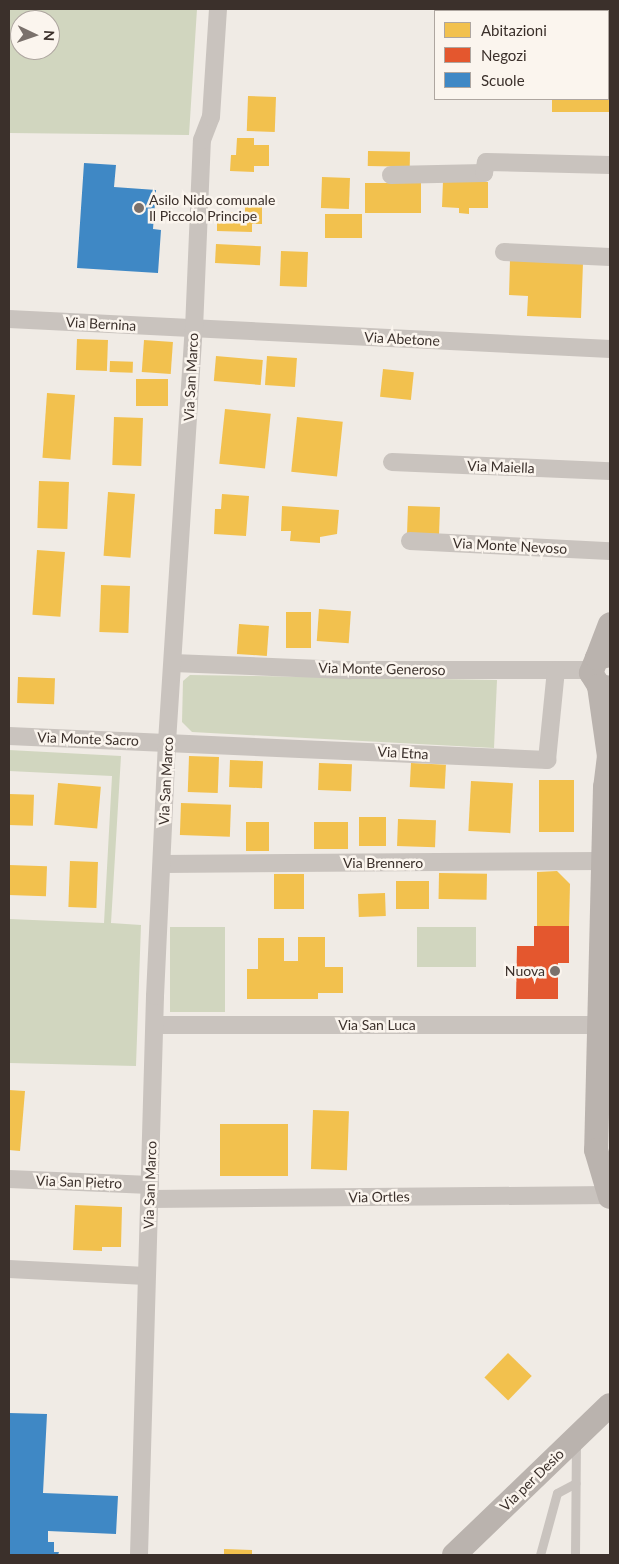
<!DOCTYPE html>
<html>
<head>
<meta charset="utf-8">
<style>
	body { margin:0 }
	#map { position:relative; width:619px; height:1564px; overflow:hidden; background:#f0ebe5; font-family:Lato,sans-serif }
	div>[style] { position:absolute }
	.green>* { inset:0; background:#d1d6bf; transform-origin:0 0 }
	.homes>* { inset:0; background:#f2c14e; transform-origin:0 0 }
	.shops>* { inset:0; background:#e4572e }
	.schools>* { inset:0; background:#3f88c5 }
	.lane>* { height:9px; margin:-4.5px; padding:0 4.5px; transform-origin:4.5px; border-radius:4.5px; background:#c9c3be }
	.street>* { height:18px; margin:-9px; padding:0 9px; transform-origin:9px; border-radius:9px; background:#c9c3be }
	.secondary>* { height:24px; margin:-12px; padding:0 12px; transform-origin:12px; border-radius:12px; background:#bab3ae }
	.dots>* { width:14px; height:14px; translate:-50% -50%; box-sizing:border-box; border:2px solid #fbf5ee; border-radius:50% }
	span { translate:-50% -50%; white-space:nowrap; text-align:center; line-height:1.15; -webkit-text-stroke:5px #fbf5ee; paint-order:stroke }
	.poi-label { font-size:14px; color:#3b302b }
	.left { translate:0 -50%; text-align:left }
	.right { translate:-100% -50%; text-align:right }
	.street-label { font-size:14px; color:#3b302b }
	.frame { position:absolute; inset:0; border:10px solid #3b302b; pointer-events:none }
	.legend { position:absolute; left:434px; top:10px; width:175px; height:90px; box-sizing:border-box; background:#fbf5ee; border:1px solid #aea6a0; margin:0; padding:6px 9px; list-style:none; font-size:15px; color:#3b302b }
	.legend li { display:flex; align-items:center; gap:10px; height:25px }
	.legend b { width:25px; border:1px solid #aea6a0 }
	.north { position:absolute; left:10px; top:10px; width:50px; height:50px; box-sizing:border-box; background:#fbf5ee; border:1px solid #aea6a0; border-radius:50%; rotate:93deg; font-size:14px; font-weight:700; line-height:20px; text-align:center; color:#3b302b }
	.north::after { content:''; display:block; margin:auto; width:18px; height:22px; background:#7a716c; clip-path:polygon(50% 0,100% 100%,50% 72%,0 100%) }
</style>
</head>
<body>
<div id="map">
	<div class="green">
		<i style="clip-path:polygon(evenodd,9px 9px,197px 9px,189px 135px,9px 133px,9px 9px,20px 20px,50px 20px,50px 50px,20px 50px,20px 20px)"></i>
		<i style="clip-path:polygon(190px 675px,497px 680px,494px 748px,192px 732px,182px 722px,183px 681px)"></i>
		<i style="clip-path:polygon(9px 750px,121px 756px,111px 923px,141px 925px,136px 1066px,9px 1063px,9px 919px,104px 923px,112px 776px,9px 771px)"></i>
		<i style="left:170px;top:927px;width:55px;height:85px"></i>
		<i style="left:417px;top:927px;width:59px;height:40px"></i>
	</div>
	<div class="homes">
		<i style="clip-path:polygon(520px 9px,591px 9px,520px 11px)"></i>
		<i style="left:248px;top:96px;width:28px;height:35px;rotate:2deg"></i>
		<i style="left:552px;top:99px;width:57px;height:13px"></i>
		<i style="clip-path:polygon(237px 138px,254px 138px,254px 145px,269px 145px,269px 166px,254px 166px,254px 172px,230px 171px,231px 155px,236px 155px)"></i>
		<i style="left:368px;top:151px;width:42px;height:15px;rotate:1deg"></i>
		<i style="left:322px;top:177px;width:28px;height:31px;rotate:2deg"></i>
		<i style="clip-path:polygon(443px 181px,488px 182px,488px 208px,469px 208px,469px 214px,459px 213px,459px 208px,442px 207px)"></i>
		<i style="left:421px;top:183px;width:30px;height:56px;rotate:90deg"></i>
		<i style="clip-path:polygon(245px 206px,262px 206px,262px 224px,252px 224px,252px 232px,217px 231px,217px 212px,245px 213px)"></i>
		<i style="left:325px;top:214px;width:37px;height:24px"></i>
		<i style="left:216px;top:244px;width:45px;height:19px;rotate:3deg"></i>
		<i style="left:281px;top:251px;width:27px;height:35px;rotate:2deg"></i>
		<i style="clip-path:polygon(510px 260px,583px 263px,581px 318px,527px 316px,528px 296px,509px 295px)"></i>
		<i style="left:77px;top:339px;width:31px;height:31px;rotate:2deg"></i>
		<i style="left:144px;top:340px;width:29px;height:32px;rotate:4deg"></i>
		<i style="left:216px;top:356px;width:47px;height:25px;rotate:5deg"></i>
		<i style="left:267px;top:356px;width:30px;height:29px;rotate:4deg"></i>
		<i style="left:110px;top:361px;width:23px;height:11px;rotate:2deg"></i>
		<i style="left:383px;top:369px;width:31px;height:28px;rotate:6deg"></i>
		<i style="left:136px;top:379px;width:32px;height:27px"></i>
		<i style="left:47px;top:393px;width:28px;height:65px;rotate:4deg"></i>
		<i style="left:225px;top:409px;width:46px;height:55px;rotate:6deg"></i>
		<i style="left:114px;top:417px;width:29px;height:48px;rotate:2deg"></i>
		<i style="left:297px;top:417px;width:46px;height:55px;rotate:6deg"></i>
		<i style="left:39px;top:481px;width:30px;height:47px;rotate:2deg"></i>
		<i style="left:108px;top:492px;width:27px;height:64px;rotate:4deg"></i>
		<i style="clip-path:polygon(222px 494px,249px 496px,246px 536px,214px 534px,215px 509px,221px 509px)"></i>
		<i style="clip-path:polygon(282px 506px,339px 510px,337px 534px,320px 537px,320px 543px,290px 541px,291px 531px,281px 531px)"></i>
		<i style="left:408px;top:506px;width:32px;height:27px;rotate:2deg"></i>
		<i style="left:37px;top:550px;width:28px;height:65px;rotate:4deg"></i>
		<i style="left:101px;top:585px;width:29px;height:47px;rotate:2deg"></i>
		<i style="left:319px;top:609px;width:32px;height:32px;rotate:4deg"></i>
		<i style="left:286px;top:612px;width:25px;height:36px"></i>
		<i style="left:239px;top:624px;width:30px;height:30px;rotate:4deg"></i>
		<i style="left:18px;top:677px;width:37px;height:26px;rotate:2deg"></i>
		<i style="left:189px;top:756px;width:30px;height:36px;rotate:2deg"></i>
		<i style="left:230px;top:760px;width:33px;height:27px;rotate:2deg"></i>
		<i style="left:319px;top:763px;width:33px;height:27px;rotate:2deg"></i>
		<i style="left:411px;top:763px;width:35px;height:24px;rotate:3deg"></i>
		<i style="left:539px;top:780px;width:35px;height:52px"></i>
		<i style="left:471px;top:781px;width:42px;height:50px;rotate:3deg"></i>
		<i style="left:58px;top:783px;width:43px;height:42px;rotate:5deg"></i>
		<i style="left:9px;top:794px;width:25px;height:31px;rotate:2deg"></i>
		<i style="left:181px;top:803px;width:50px;height:32px;rotate:2deg"></i>
		<i style="left:359px;top:817px;width:27px;height:29px"></i>
		<i style="left:398px;top:819px;width:38px;height:27px;rotate:2deg"></i>
		<i style="left:246px;top:822px;width:23px;height:29px"></i>
		<i style="left:314px;top:822px;width:34px;height:27px"></i>
		<i style="left:70px;top:861px;width:28px;height:46px;rotate:2deg"></i>
		<i style="left:9px;top:865px;width:38px;height:30px;rotate:2deg"></i>
		<i style="clip-path:polygon(557px 871px,570px 884px,569px 926px,537px 926px,537px 872px)"></i>
		<i style="left:439px;top:873px;width:48px;height:26px;rotate:1deg"></i>
		<i style="left:274px;top:874px;width:30px;height:35px"></i>
		<i style="left:429px;top:881px;width:28px;height:33px;rotate:90deg"></i>
		<i style="left:385px;top:893px;width:23px;height:27px;rotate:88deg"></i>
		<i style="clip-path:polygon(298px 937px,325px 937px,325px 967px,343px 967px,343px 993px,318px 993px,318px 999px,247px 999px,247px 969px,258px 969px,258px 938px,284px 938px,284px 961px,298px 961px)"></i>
		<i style="clip-path:polygon(9px 1090px,25px 1091px,20px 1151px,9px 1150px)"></i>
		<i style="left:313px;top:1110px;width:36px;height:59px;rotate:2deg"></i>
		<i style="left:288px;top:1124px;width:52px;height:68px;rotate:90deg"></i>
		<i style="clip-path:polygon(75px 1205px,122px 1207px,121px 1247px,102px 1247px,102px 1251px,73px 1250px)"></i>
		<i style="left:508px;top:1353px;width:33px;height:34px;rotate:44deg"></i>
		<i style="clip-path:polygon(224px 1549px,252px 1550px,252px 1555px,224px 1555px)"></i>
	</div>
	<div class="shops">
		<i style="clip-path:polygon(534px 926px,569px 926px,569px 963px,558px 963px,558px 999px,516px 999px,517px 946px,534px 946px)"></i>
	</div>
	<div class="schools">
		<i style="clip-path:polygon(84px 163px,116px 165px,114px 187px,156px 190px,153px 229px,161px 230px,158px 273px,77px 268px)"></i>
		<i style="clip-path:polygon(9px 1413px,47px 1414px,43px 1493px,118px 1496px,116px 1534px,48px 1531px,48px 1542px,54px 1542px,54px 1552px,59px 1552px,58px 1555px,9px 1555px)"></i>
	</div>
	<div class="lane">
		<i style="left:540px;top:1555px;width:64px;rotate:-74.7deg"></i>
		<i style="left:557px;top:1493px;width:21px;rotate:-28deg"></i>
		<i style="left:575px;top:1555px;width:112px;rotate:-89.5deg"></i>
	</div>
	<div class="street">
		<i style="left:391px;top:175px;width:93px;rotate:-1.2deg"></i>
		<i style="left:484px;top:173px;width:11px;rotate:-80deg"></i>
		<i style="left:486px;top:162px;width:124px;rotate:1.4deg"></i>
		<i style="left:504px;top:252px;width:106px;rotate:2.7deg"></i>
		<i style="left:9px;top:319px;width:602px;rotate:2.86deg"></i>
		<i style="left:392px;top:462px;width:218px;rotate:2.4deg"></i>
		<i style="left:410px;top:541px;width:200px;rotate:2.9deg"></i>
		<i style="left:173px;top:663px;width:178px;rotate:2.3deg"></i>
		<i style="left:351px;top:670px;width:240px"></i>
		<i style="left:9px;top:736px;width:539px;rotate:2.55deg"></i>
		<i style="left:547px;top:760px;width:90px;rotate:-84.3deg"></i>
		<i style="left:162px;top:864px;width:442px;rotate:-0.4deg"></i>
		<i style="left:155px;top:1025px;width:444px"></i>
		<i style="left:9px;top:1179px;width:141px;rotate:2.4deg"></i>
		<i style="left:150px;top:1199px;width:459px;rotate:-0.5deg"></i>
		<i style="left:9px;top:1269px;width:137px;rotate:2.9deg"></i>
		<i style="left:139px;top:1555px;width:559px;rotate:-88.36deg"></i>
		<i style="left:155px;top:996px;width:254px;rotate:-87.3deg"></i>
		<i style="left:167px;top:742px;width:414px;rotate:-86.3deg"></i>
		<i style="left:194px;top:329px;width:189px;rotate:-87.6deg"></i>
		<i style="left:202px;top:140px;width:25px;rotate:-69deg"></i>
		<i style="left:211px;top:117px;width:108px;rotate:-86.3deg"></i>
	</div>
	<div class="secondary">
		<i style="left:610px;top:655px;width:13px;rotate:167deg"></i>
		<i style="left:597px;top:658px;width:16px;rotate:112deg"></i>
		<i style="left:591px;top:673px;width:15px;rotate:58deg"></i>
		<i style="left:599px;top:686px;width:11px;rotate:10deg"></i>
		<i style="left:597px;top:658px;width:36px;rotate:-69deg"></i>
		<i style="left:599px;top:686px;width:71px;rotate:81.9deg"></i>
		<i style="left:609px;top:756px;width:31px;rotate:97deg"></i>
		<i style="left:605px;top:787px;width:363px;rotate:91.4deg"></i>
		<i style="left:596px;top:1150px;width:49px;rotate:73.4deg"></i>
		<i style="left:454px;top:1555px;width:216px;rotate:-43.9deg"></i>
	</div>
	<div class="dots">
		<i style="left:139px;top:208px;background:#7a716c"></i>
		<i style="left:555px;top:971px;background:#7a716c"></i>
	</div>
	<div class="poi-label">
		<span class="left" style="left:149px;top:208px">Asilo Nido comunale<br>Il Piccolo Principe</span>
		<span class="right" style="left:545px;top:971px">Nuova</span>
	</div>
	<div class="street-label">
		<span style="left:101px;top:324px;rotate:3deg">Via Bernina</span>
		<span style="left:402px;top:339px;rotate:3deg">Via Abetone</span>
		<span style="left:191px;top:377px;rotate:-87deg">Via San Marco</span>
		<span style="left:501px;top:467px;rotate:2deg">Via Maiella</span>
		<span style="left:510px;top:546px;rotate:3deg">Via Monte Nevoso</span>
		<span style="left:382px;top:669px;rotate:1deg">Via Monte Generoso</span>
		<span style="left:88px;top:739px;rotate:2deg">Via Monte Sacro</span>
		<span style="left:403px;top:753px;rotate:3deg">Via Etna</span>
		<span style="left:166px;top:781px;rotate:-87deg">Via San Marco</span>
		<span style="left:383px;top:863px">Via Brennero</span>
		<span style="left:377px;top:1025px">Via San Luca</span>
		<span style="left:79px;top:1182px;rotate:2deg">Via San Pietro</span>
		<span style="left:150px;top:1185px;rotate:-88deg">Via San Marco</span>
		<span style="left:379px;top:1197px;rotate:-1deg">Via Ortles</span>
		<span style="left:532px;top:1480px;rotate:-44deg">Via per Desio</span>
	</div>
	<div class="frame"></div>
	<ul class="legend">
	<li><b style="height:14px;background:#f2c14e"></b>Abitazioni</li>
	<li><b style="height:14px;background:#e4572e"></b>Negozi</li>
	<li><b style="height:14px;background:#3f88c5"></b>Scuole</li>
	</ul>
	<div class="north">N</div>
</div>
</body>
</html>
